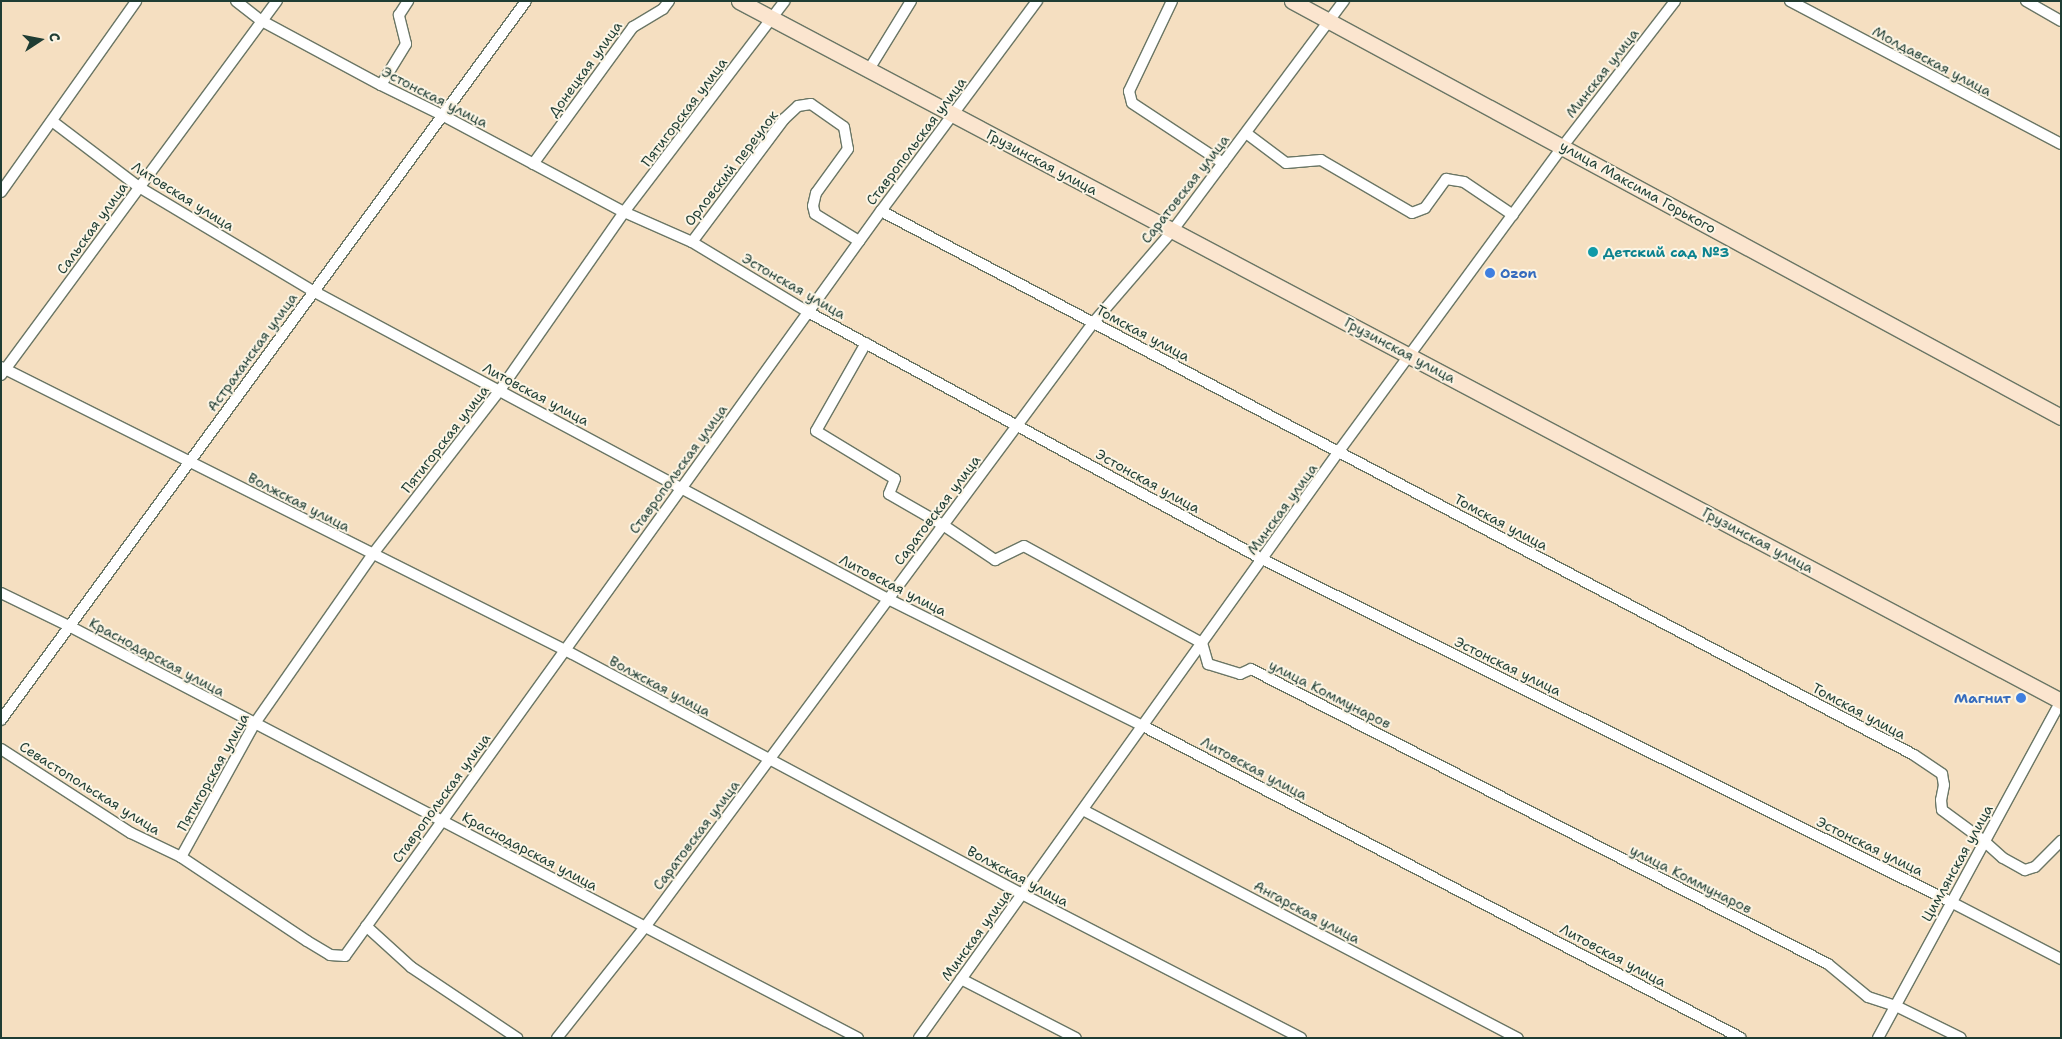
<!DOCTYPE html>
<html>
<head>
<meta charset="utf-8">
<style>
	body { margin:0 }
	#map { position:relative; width:2062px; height:1039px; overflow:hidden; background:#f5dfc1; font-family:"Shantell Sans",sans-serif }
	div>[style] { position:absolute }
	.roads { filter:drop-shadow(1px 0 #6a7665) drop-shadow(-1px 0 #6a7665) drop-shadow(0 1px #6a7665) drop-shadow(0 -1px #6a7665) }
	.minor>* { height:10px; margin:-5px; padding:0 5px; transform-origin:5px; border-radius:5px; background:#fff }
	.secondary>* { height:15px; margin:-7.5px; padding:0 7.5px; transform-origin:7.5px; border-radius:7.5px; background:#fbe5cf }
	.dots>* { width:14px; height:14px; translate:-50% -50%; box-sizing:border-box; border:2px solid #fcf5e5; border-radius:50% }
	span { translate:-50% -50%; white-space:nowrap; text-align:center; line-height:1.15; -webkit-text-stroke:4px #fcf5e5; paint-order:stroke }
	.street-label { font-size:14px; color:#1f3d34 }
	.culture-label { font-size:14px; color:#0d838f; font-weight:700 }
	.left { translate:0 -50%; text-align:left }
	.shop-label { font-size:14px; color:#366cbe; font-weight:700 }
	.right { translate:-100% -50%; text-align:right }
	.frame { position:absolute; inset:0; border:2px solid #1f3d34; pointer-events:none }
	.north { position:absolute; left:15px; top:15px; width:50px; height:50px; -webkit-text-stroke:4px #fcf5e5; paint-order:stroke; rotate:79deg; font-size:14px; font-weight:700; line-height:20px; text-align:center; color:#1f3d34 }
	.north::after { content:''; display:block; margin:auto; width:18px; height:22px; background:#1f3d34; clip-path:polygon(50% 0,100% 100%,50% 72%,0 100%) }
</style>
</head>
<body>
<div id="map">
	<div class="roads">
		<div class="minor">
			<i style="left:236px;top:1px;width:33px;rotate:38deg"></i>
			<i style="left:262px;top:21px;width:135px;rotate:28.3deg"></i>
			<i style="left:381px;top:85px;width:68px;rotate:26.2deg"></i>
			<i style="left:442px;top:115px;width:206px;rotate:28.1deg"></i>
			<i style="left:624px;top:212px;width:74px;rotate:23.8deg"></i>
			<i style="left:692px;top:242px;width:135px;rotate:31.1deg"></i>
			<i style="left:808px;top:312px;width:517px;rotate:28.55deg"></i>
			<i style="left:1262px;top:559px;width:770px;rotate:26.47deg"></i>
			<i style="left:1951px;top:902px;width:124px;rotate:27.4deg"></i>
			<i style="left:1172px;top:1px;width:100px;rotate:115.5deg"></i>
			<i style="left:1129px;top:91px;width:12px;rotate:76deg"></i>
			<i style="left:1132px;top:103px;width:109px;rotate:33.4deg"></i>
			<i style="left:1790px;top:1px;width:306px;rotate:27.8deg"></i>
			<i style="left:2026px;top:1px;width:40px;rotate:29.7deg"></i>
			<i style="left:868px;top:71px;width:82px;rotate:-58.4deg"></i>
			<i style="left:381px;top:85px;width:48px;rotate:-58.6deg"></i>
			<i style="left:406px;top:44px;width:30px;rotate:-104deg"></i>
			<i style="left:399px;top:15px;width:17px;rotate:-57deg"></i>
			<i style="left:52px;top:121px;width:109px;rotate:37.2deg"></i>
			<i style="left:139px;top:187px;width:203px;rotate:30.9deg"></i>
			<i style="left:313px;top:291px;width:652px;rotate:28.18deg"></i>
			<i style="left:888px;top:599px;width:285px;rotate:26.5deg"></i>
			<i style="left:1143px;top:726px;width:674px;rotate:27.55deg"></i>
			<i style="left:1246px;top:133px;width:50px;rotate:36.9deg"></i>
			<i style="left:1286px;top:163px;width:35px;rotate:-5deg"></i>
			<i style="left:1321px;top:160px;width:105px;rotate:30.2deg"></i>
			<i style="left:1412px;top:213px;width:14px;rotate:-21deg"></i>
			<i style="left:1425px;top:208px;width:36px;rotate:-54deg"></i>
			<i style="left:1446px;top:179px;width:18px;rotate:9deg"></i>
			<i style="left:1464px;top:182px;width:59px;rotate:34deg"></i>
			<i style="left:533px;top:164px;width:170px;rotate:-53.9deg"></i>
			<i style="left:633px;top:27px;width:35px;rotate:-31deg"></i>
			<i style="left:663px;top:9px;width:10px;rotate:-53deg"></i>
			<i style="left:1px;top:192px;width:234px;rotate:-54.7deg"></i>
			<i style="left:881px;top:211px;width:1167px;rotate:27.77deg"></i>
			<i style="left:1914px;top:755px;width:34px;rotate:34deg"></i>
			<i style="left:1942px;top:774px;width:11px;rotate:80deg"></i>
			<i style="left:1944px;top:785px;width:15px;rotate:101deg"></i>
			<i style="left:1941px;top:800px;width:10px;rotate:84deg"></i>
			<i style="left:1942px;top:810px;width:52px;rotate:36.4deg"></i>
			<i style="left:1984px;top:841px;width:25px;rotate:42deg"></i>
			<i style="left:2003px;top:858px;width:25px;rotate:29deg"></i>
			<i style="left:2025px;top:870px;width:10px;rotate:-17deg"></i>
			<i style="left:2035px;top:867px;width:37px;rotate:-45deg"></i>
			<i style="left:692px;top:242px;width:154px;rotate:-53.2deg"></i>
			<i style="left:784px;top:119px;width:19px;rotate:-43deg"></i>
			<i style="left:798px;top:106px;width:13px;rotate:-9deg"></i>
			<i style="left:811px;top:104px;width:40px;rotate:34.9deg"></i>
			<i style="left:844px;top:127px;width:22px;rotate:80deg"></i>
			<i style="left:848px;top:149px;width:54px;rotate:126deg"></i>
			<i style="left:816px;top:193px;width:13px;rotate:103deg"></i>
			<i style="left:813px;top:206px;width:8px;rotate:76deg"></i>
			<i style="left:815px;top:214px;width:52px;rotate:31.5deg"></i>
			<i style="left:866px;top:343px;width:101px;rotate:119.6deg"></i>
			<i style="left:816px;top:431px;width:92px;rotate:31.3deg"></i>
			<i style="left:895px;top:479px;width:16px;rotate:112deg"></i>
			<i style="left:889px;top:494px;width:62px;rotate:29.9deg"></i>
			<i style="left:943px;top:525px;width:63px;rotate:33.9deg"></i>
			<i style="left:995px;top:560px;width:32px;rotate:-26deg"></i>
			<i style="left:1024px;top:546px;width:203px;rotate:28.6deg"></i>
			<i style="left:1202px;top:643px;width:22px;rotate:74deg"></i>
			<i style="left:1208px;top:664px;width:34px;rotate:17deg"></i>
			<i style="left:1240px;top:674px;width:12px;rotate:-24deg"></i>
			<i style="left:1251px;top:669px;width:648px;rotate:27.08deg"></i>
			<i style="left:1828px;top:964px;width:52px;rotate:39.5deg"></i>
			<i style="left:1868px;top:997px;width:29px;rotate:18deg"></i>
			<i style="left:1896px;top:1006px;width:72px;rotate:26.2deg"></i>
			<i style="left:1px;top:367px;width:631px;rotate:26.65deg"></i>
			<i style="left:565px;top:650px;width:518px;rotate:28.1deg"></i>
			<i style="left:1022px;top:894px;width:314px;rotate:27.3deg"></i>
			<i style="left:1px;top:375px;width:465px;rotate:-53.6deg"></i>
			<i style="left:1px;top:593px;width:76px;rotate:25.9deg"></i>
			<i style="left:69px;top:626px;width:890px;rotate:27.57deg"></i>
			<i style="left:1px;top:720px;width:890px;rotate:-53.86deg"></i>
			<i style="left:1px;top:749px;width:155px;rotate:32.9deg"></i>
			<i style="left:131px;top:833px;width:55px;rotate:25.6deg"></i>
			<i style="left:181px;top:857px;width:151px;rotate:33.7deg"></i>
			<i style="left:307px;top:941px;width:27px;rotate:31deg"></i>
			<i style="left:330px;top:955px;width:15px;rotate:4deg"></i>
			<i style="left:345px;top:956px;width:918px;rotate:-54.27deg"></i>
			<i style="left:881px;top:211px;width:262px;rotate:-53.4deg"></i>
			<i style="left:1083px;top:810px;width:491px;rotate:27.7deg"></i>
			<i style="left:181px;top:857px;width:153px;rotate:-61.1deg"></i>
			<i style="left:255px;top:723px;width:205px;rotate:-55.1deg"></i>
			<i style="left:372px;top:555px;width:209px;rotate:-52.2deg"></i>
			<i style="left:500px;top:390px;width:217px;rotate:-55.1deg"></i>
			<i style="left:624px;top:212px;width:265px;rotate:-52.7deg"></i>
			<i style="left:366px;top:926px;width:61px;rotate:42.3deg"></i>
			<i style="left:411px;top:967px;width:128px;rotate:33.8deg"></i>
			<i style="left:961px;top:979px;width:129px;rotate:27.2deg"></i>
			<i style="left:557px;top:1038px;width:142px;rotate:-51.6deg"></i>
			<i style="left:645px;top:927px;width:752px;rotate:-53.43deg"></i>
			<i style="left:1093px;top:323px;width:123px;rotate:-49.3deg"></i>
			<i style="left:1173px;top:230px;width:286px;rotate:-53.3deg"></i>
			<i style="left:919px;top:1038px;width:722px;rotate:-54.42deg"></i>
			<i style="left:1339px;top:451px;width:378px;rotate:-53.7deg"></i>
			<i style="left:1563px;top:146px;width:183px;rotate:-52.3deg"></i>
			<i style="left:1878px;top:1038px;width:383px;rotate:-61.5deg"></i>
		</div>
		<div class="secondary">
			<i style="left:739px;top:1px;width:1496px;rotate:27.9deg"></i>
			<i style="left:1292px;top:1px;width:874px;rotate:28.41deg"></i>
		</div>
	</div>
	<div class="dots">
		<i style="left:1593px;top:252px;background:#0f9aa8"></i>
		<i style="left:1490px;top:273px;background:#3f7fe0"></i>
		<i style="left:2021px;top:698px;background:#3f7fe0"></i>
	</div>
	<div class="street-label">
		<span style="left:1932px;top:61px;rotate:28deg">Молдавская улица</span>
		<span style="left:585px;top:69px;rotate:-54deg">Донецкая улица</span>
		<span style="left:1602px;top:73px;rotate:-52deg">Минская улица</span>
		<span style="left:435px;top:97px;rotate:27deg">Эстонская улица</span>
		<span style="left:684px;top:112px;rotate:-53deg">Пятигорская улица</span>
		<span style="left:916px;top:141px;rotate:-53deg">Ставропольская улица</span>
		<span style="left:1042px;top:162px;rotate:28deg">Грузинская улица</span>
		<span style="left:731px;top:168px;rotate:-52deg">Орловский переулок</span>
		<span style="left:1638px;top:187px;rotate:29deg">улица Максима Горького</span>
		<span style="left:1185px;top:189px;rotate:-52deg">Саратовская улица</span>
		<span style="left:183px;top:196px;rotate:32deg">Литовская улица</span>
		<span style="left:92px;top:228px;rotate:-54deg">Сальская улица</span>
		<span style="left:794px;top:286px;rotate:30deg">Эстонская улица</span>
		<span style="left:1143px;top:333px;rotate:28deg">Томская улица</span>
		<span style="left:1400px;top:350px;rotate:28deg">Грузинская улица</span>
		<span style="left:252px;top:352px;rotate:-54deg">Астраханская улица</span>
		<span style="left:536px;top:394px;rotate:28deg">Литовская улица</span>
		<span style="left:445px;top:439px;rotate:-52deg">Пятигорская улица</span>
		<span style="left:678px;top:469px;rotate:-54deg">Ставропольская улица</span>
		<span style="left:1148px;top:481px;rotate:29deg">Эстонская улица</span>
		<span style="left:299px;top:502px;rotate:27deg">Волжская улица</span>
		<span style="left:1282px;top:509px;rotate:-54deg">Минская улица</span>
		<span style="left:937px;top:510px;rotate:-53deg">Саратовская улица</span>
		<span style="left:1501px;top:522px;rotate:28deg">Томская улица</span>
		<span style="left:1758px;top:540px;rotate:28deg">Грузинская улица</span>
		<span style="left:893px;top:585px;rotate:27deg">Литовская улица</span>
		<span style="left:157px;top:657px;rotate:28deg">Краснодарская улица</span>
		<span style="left:1508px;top:666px;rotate:26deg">Эстонская улица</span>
		<span style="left:660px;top:686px;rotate:28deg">Волжская улица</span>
		<span style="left:1330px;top:694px;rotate:27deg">улица Коммунаров</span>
		<span style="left:1859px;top:711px;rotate:28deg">Томская улица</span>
		<span style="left:1254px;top:768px;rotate:28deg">Литовская улица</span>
		<span style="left:213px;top:772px;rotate:-61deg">Пятигорская улица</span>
		<span style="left:90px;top:788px;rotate:32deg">Севастопольская улица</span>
		<span style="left:441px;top:798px;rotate:-54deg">Ставропольская улица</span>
		<span style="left:696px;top:835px;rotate:-53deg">Саратовская улица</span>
		<span style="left:1870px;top:846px;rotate:26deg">Эстонская улица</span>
		<span style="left:530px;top:851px;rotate:28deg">Краснодарская улица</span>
		<span style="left:1957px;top:863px;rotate:-61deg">Цимлянская улица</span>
		<span style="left:1018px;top:876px;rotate:28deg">Волжская улица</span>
		<span style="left:1691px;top:879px;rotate:27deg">улица Коммунаров</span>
		<span style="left:1307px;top:912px;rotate:28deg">Ангарская улица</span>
		<span style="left:976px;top:935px;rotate:-54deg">Минская улица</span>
		<span style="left:1613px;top:955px;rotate:28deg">Литовская улица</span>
	</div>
	<div class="culture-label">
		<span class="left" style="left:1603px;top:252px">Детский сад №3</span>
	</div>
	<div class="shop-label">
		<span class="left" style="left:1500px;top:273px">Ozon</span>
		<span class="right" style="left:2011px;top:698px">Магнит</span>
	</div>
	<div class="frame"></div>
	<div class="north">С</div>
</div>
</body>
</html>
